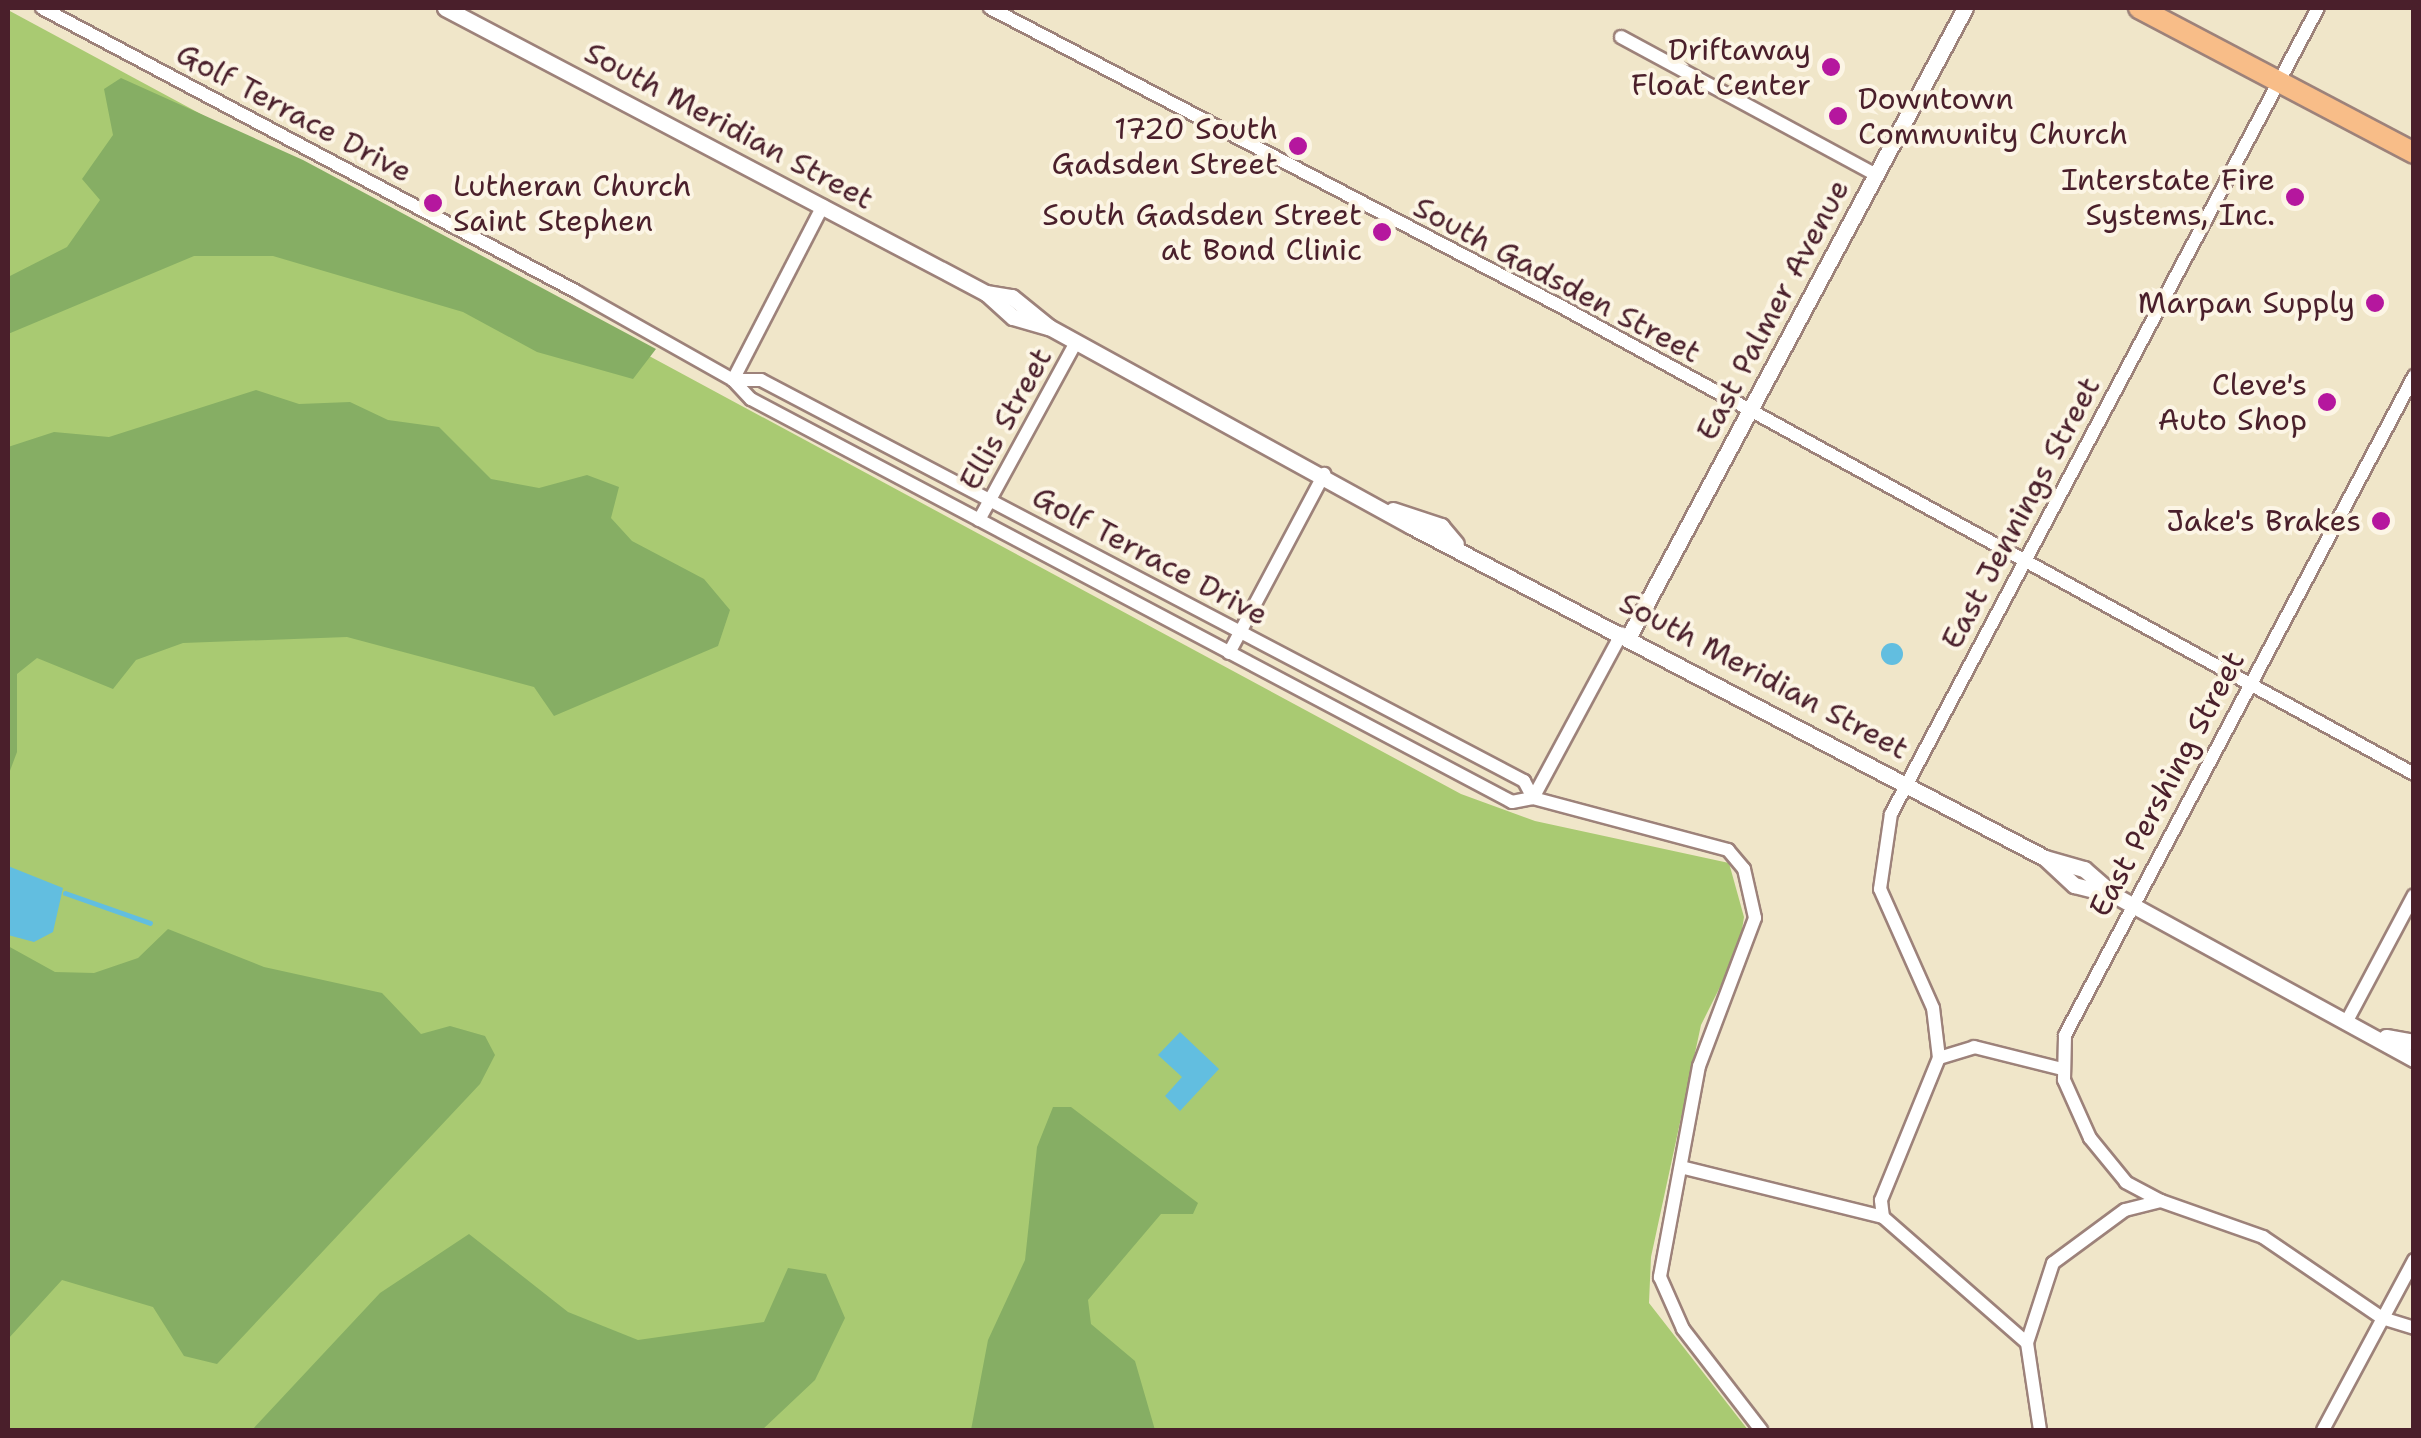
<!DOCTYPE html>
<html>
<head>
<meta charset="utf-8">
<style>
	body { margin:0 }
	#map { position:relative; width:2421px; height:1438px; overflow:hidden; background:#f0e6c9; font-family:"Shantell Sans",sans-serif }
	div>[style] { position:absolute }
	.green>* { inset:0; background:#a9ca72 }
	.forest>* { inset:0; background:#86ae64 }
	.water>* { inset:0; background:#62bee0 }
	.round { border-radius:50% }
	.stream>* { height:5px; margin:-2.5px; padding:0 2.5px; transform-origin:2.5px; border-radius:2.5px; background:#62bee0 }
	.roads { filter:drop-shadow(2px 0 #9d827a) drop-shadow(-2px 0 #9d827a) drop-shadow(0 2px #9d827a) drop-shadow(0 -2px #9d827a) }
	.minor>* { height:12px; margin:-6px; padding:0 6px; transform-origin:6px; border-radius:6px; background:#fff }
	.tertiary>* { height:15px; margin:-7.5px; padding:0 7.5px; transform-origin:7.5px; border-radius:7.5px; background:#fff }
	.primary>* { height:20px; margin:-10px; padding:0 10px; transform-origin:10px; border-radius:10px; background:#f8bd88 }
	.dots>* { width:28px; height:28px; translate:-50% -50%; box-sizing:border-box; border:5px solid #fcf5e5; border-radius:50% }
	span { translate:-50% -50%; white-space:nowrap; text-align:center; line-height:1.15; -webkit-text-stroke:8px #fcf5e5; paint-order:stroke }
	.poi-label { font-size:30px; color:#4a1f2b }
	.right { translate:-100% -50%; text-align:right }
	.left { translate:0 -50%; text-align:left }
	.street-label { font-size:30px; color:#4a1f2b }
	.frame { position:absolute; inset:0; border:10px solid #4a1f2b; pointer-events:none }
</style>
</head>
<body>
<div id="map">
	<div class="green">
		<i style="clip-path:polygon(8px 10px,1461px 794px,1535px 821px,1729px 863px,1744px 917px,1739px 949px,1701px 1025px,1651px 1257px,1649px 1303px,1748px 1430px,8px 1430px)"></i>
	</div>
	<div class="forest">
		<i style="clip-path:polygon(121px 78px,303px 160px,656px 349px,633px 379px,537px 352px,463px 312px,273px 256px,194px 256px,8px 334px,8px 277px,67px 247px,100px 200px,82px 179px,113px 135px,104px 89px)"></i>
		<i style="clip-path:polygon(256px 390px,299px 404px,350px 402px,388px 420px,439px 427px,491px 479px,539px 488px,587px 475px,619px 487px,611px 518px,632px 541px,704px 579px,730px 610px,718px 646px,554px 716px,534px 687px,347px 637px,183px 643px,136px 660px,113px 689px,37px 658px,17px 674px,17px 752px,8px 776px,8px 447px,54px 432px,109px 437px)"></i>
		<i style="clip-path:polygon(168px 929px,264px 967px,382px 993px,421px 1034px,450px 1026px,485px 1036px,495px 1055px,480px 1084px,217px 1364px,184px 1356px,153px 1307px,62px 1280px,8px 1339px,8px 946px,55px 972px,94px 973px,138px 958px)"></i>
		<i style="clip-path:polygon(1053px 1107px,1071px 1107px,1198px 1203px,1193px 1214px,1161px 1214px,1088px 1300px,1091px 1324px,1135px 1361px,1155px 1430px,971px 1430px,988px 1340px,1025px 1260px,1037px 1147px)"></i>
		<i style="clip-path:polygon(469px 1234px,568px 1312px,638px 1340px,764px 1322px,788px 1268px,826px 1274px,845px 1318px,815px 1380px,762px 1430px,252px 1430px,380px 1293px)"></i>
	</div>
	<div class="water">
		<i class="round" style="left:1881px;top:643px;width:22px;height:22px"></i>
		<i style="clip-path:polygon(8px 866px,63px 888px,53px 932px,34px 942px,8px 935px)"></i>
		<i style="clip-path:polygon(1180px 1032px,1219px 1069px,1180px 1111px,1165px 1096px,1182px 1077px,1158px 1055px)"></i>
	</div>
	<div class="stream">
		<i style="left:65px;top:893px;width:90px;rotate:19.4deg"></i>
	</div>
	<div class="roads">
		<div class="minor">
			<i style="left:42px;top:8px;width:606px;rotate:27.96deg"></i>
			<i style="left:577px;top:292px;width:179px;rotate:29.4deg"></i>
			<i style="left:733px;top:380px;width:26px;rotate:47deg"></i>
			<i style="left:751px;top:399px;width:861px;rotate:27.9deg"></i>
			<i style="left:1512px;top:802px;width:21px;rotate:-11deg"></i>
			<i style="left:1533px;top:798px;width:202px;rotate:14.9deg"></i>
			<i style="left:1728px;top:850px;width:25px;rotate:50deg"></i>
			<i style="left:1744px;top:869px;width:50px;rotate:77.3deg"></i>
			<i style="left:1755px;top:918px;width:158px;rotate:110.7deg"></i>
			<i style="left:1699px;top:1066px;width:215px;rotate:100.5deg"></i>
			<i style="left:1660px;top:1277px;width:57px;rotate:66.1deg"></i>
			<i style="left:1683px;top:1329px;width:128px;rotate:52.3deg"></i>
			<i style="left:990px;top:8px;width:648px;rotate:27.59deg"></i>
			<i style="left:1564px;top:308px;width:969px;rotate:28.73deg"></i>
			<i style="left:1621px;top:37px;width:290px;rotate:28.4deg"></i>
			<i style="left:733px;top:380px;width:28px"></i>
			<i style="left:761px;top:380px;width:862px;rotate:27.72deg"></i>
			<i style="left:1524px;top:781px;width:19px;rotate:62deg"></i>
			<i style="left:733px;top:380px;width:196px;rotate:-62.7deg"></i>
			<i style="left:979px;top:520px;width:203px;rotate:-61.4deg"></i>
			<i style="left:1229px;top:653px;width:203px;rotate:-62deg"></i>
			<i style="left:1533px;top:798px;width:187px;rotate:-61.7deg"></i>
			<i style="left:2348px;top:1019px;width:140px;rotate:-62deg"></i>
			<i style="left:1939px;top:1058px;width:50px;rotate:-96.8deg"></i>
			<i style="left:1933px;top:1008px;width:130px;rotate:-114deg"></i>
			<i style="left:1880px;top:889px;width:76px;rotate:-81.7deg"></i>
			<i style="left:1891px;top:814px;width:912px;rotate:-62.09deg"></i>
			<i style="left:1681px;top:1167px;width:208px;rotate:13.9deg"></i>
			<i style="left:1883px;top:1217px;width:191px;rotate:41.2deg"></i>
			<i style="left:2027px;top:1343px;width:88px;rotate:81.5deg"></i>
			<i style="left:2161px;top:1201px;width:40px;rotate:-152deg"></i>
			<i style="left:2126px;top:1182px;width:57px;rotate:-129.3deg"></i>
			<i style="left:2090px;top:1138px;width:64px;rotate:-114.1deg"></i>
			<i style="left:2064px;top:1080px;width:45px;rotate:-88.7deg"></i>
			<i style="left:2065px;top:1035px;width:746px;rotate:-62.09deg"></i>
			<i style="left:1883px;top:1217px;width:17px;rotate:-97deg"></i>
			<i style="left:1881px;top:1200px;width:153px;rotate:-67.8deg"></i>
			<i style="left:1939px;top:1058px;width:37px;rotate:-17deg"></i>
			<i style="left:1974px;top:1047px;width:91px;rotate:14deg"></i>
			<i style="left:2027px;top:1343px;width:84px;rotate:-72deg"></i>
			<i style="left:2053px;top:1263px;width:89px;rotate:-36.4deg"></i>
			<i style="left:2125px;top:1210px;width:37px;rotate:-14deg"></i>
			<i style="left:2161px;top:1201px;width:108px;rotate:19.4deg"></i>
			<i style="left:2263px;top:1237px;width:144px;rotate:34.2deg"></i>
			<i style="left:2382px;top:1318px;width:34px;rotate:17deg"></i>
			<i style="left:2323px;top:1430px;width:193px;rotate:-61.8deg"></i>
		</div>
		<div class="tertiary">
			<i style="left:445px;top:8px;width:611px;rotate:27.78deg"></i>
			<i style="left:986px;top:293px;width:26px;rotate:9deg"></i>
			<i style="left:1012px;top:297px;width:48px;rotate:39deg"></i>
			<i style="left:1049px;top:327px;width:413px;rotate:28.8deg"></i>
			<i style="left:1411px;top:526px;width:716px;rotate:27.64deg"></i>
			<i style="left:2045px;top:858px;width:41px;rotate:15.8deg"></i>
			<i style="left:2084px;top:869px;width:40px;rotate:41deg"></i>
			<i style="left:2114px;top:895px;width:342px;rotate:28.7deg"></i>
			<i style="left:986px;top:293px;width:36px;rotate:42deg"></i>
			<i style="left:1013px;top:317px;width:37px;rotate:16deg"></i>
			<i style="left:1393px;top:510px;width:51px;rotate:18.4deg"></i>
			<i style="left:1441px;top:526px;width:23px;rotate:50deg"></i>
			<i style="left:1629px;top:636px;width:712px;rotate:-61.85deg"></i>
			<i style="left:2045px;top:858px;width:40px;rotate:43deg"></i>
			<i style="left:2074px;top:885px;width:41px;rotate:14deg"></i>
			<i style="left:2386px;top:1037px;width:28px;rotate:10deg"></i>
		</div>
		<div class="primary">
			<i style="left:2139px;top:8px;width:311px;rotate:27.8deg"></i>
		</div>
	</div>
	<div class="dots">
		<i style="left:1831px;top:67px;background:#b5179e"></i>
		<i style="left:1838px;top:116px;background:#b5179e"></i>
		<i style="left:1298px;top:146px;background:#b5179e"></i>
		<i style="left:2295px;top:197px;background:#b5179e"></i>
		<i style="left:433px;top:203px;background:#b5179e"></i>
		<i style="left:1382px;top:232px;background:#b5179e"></i>
		<i style="left:2375px;top:303px;background:#b5179e"></i>
		<i style="left:2327px;top:402px;background:#b5179e"></i>
		<i style="left:2381px;top:521px;background:#b5179e"></i>
	</div>
	<div class="poi-label">
		<span class="right" style="left:1811px;top:67px">Driftaway<br>Float Center</span>
		<span class="left" style="left:1858px;top:116px">Downtown<br>Community Church</span>
		<span class="right" style="left:1278px;top:146px">1720 South<br>Gadsden Street</span>
		<span class="right" style="left:2275px;top:197px">Interstate Fire<br>Systems, Inc.</span>
		<span class="left" style="left:453px;top:203px">Lutheran Church<br>Saint Stephen</span>
		<span class="right" style="left:1362px;top:232px">South Gadsden Street<br>at Bond Clinic</span>
		<span class="right" style="left:2355px;top:303px">Marpan Supply</span>
		<span class="right" style="left:2307px;top:402px">Cleve's<br>Auto Shop</span>
		<span class="right" style="left:2361px;top:521px">Jake's Brakes</span>
	</div>
	<div class="street-label">
		<span style="left:294px;top:113px;rotate:28deg">Golf Terrace Drive</span>
		<span style="left:729px;top:126px;rotate:28deg">South Meridian Street</span>
		<span style="left:1557px;top:280px;rotate:28deg">South Gadsden Street</span>
		<span style="left:1773px;top:310px;rotate:-62deg">East Palmer Avenue</span>
		<span style="left:1006px;top:419px;rotate:-61deg">Ellis Street</span>
		<span style="left:2021px;top:513px;rotate:-62deg">East Jennings Street</span>
		<span style="left:1150px;top:556px;rotate:28deg">Golf Terrace Drive</span>
		<span style="left:1764px;top:676px;rotate:28deg">South Meridian Street</span>
		<span style="left:2167px;top:784px;rotate:-62deg">East Pershing Street</span>
	</div>
	<div class="frame"></div>
</div>
</body>
</html>
